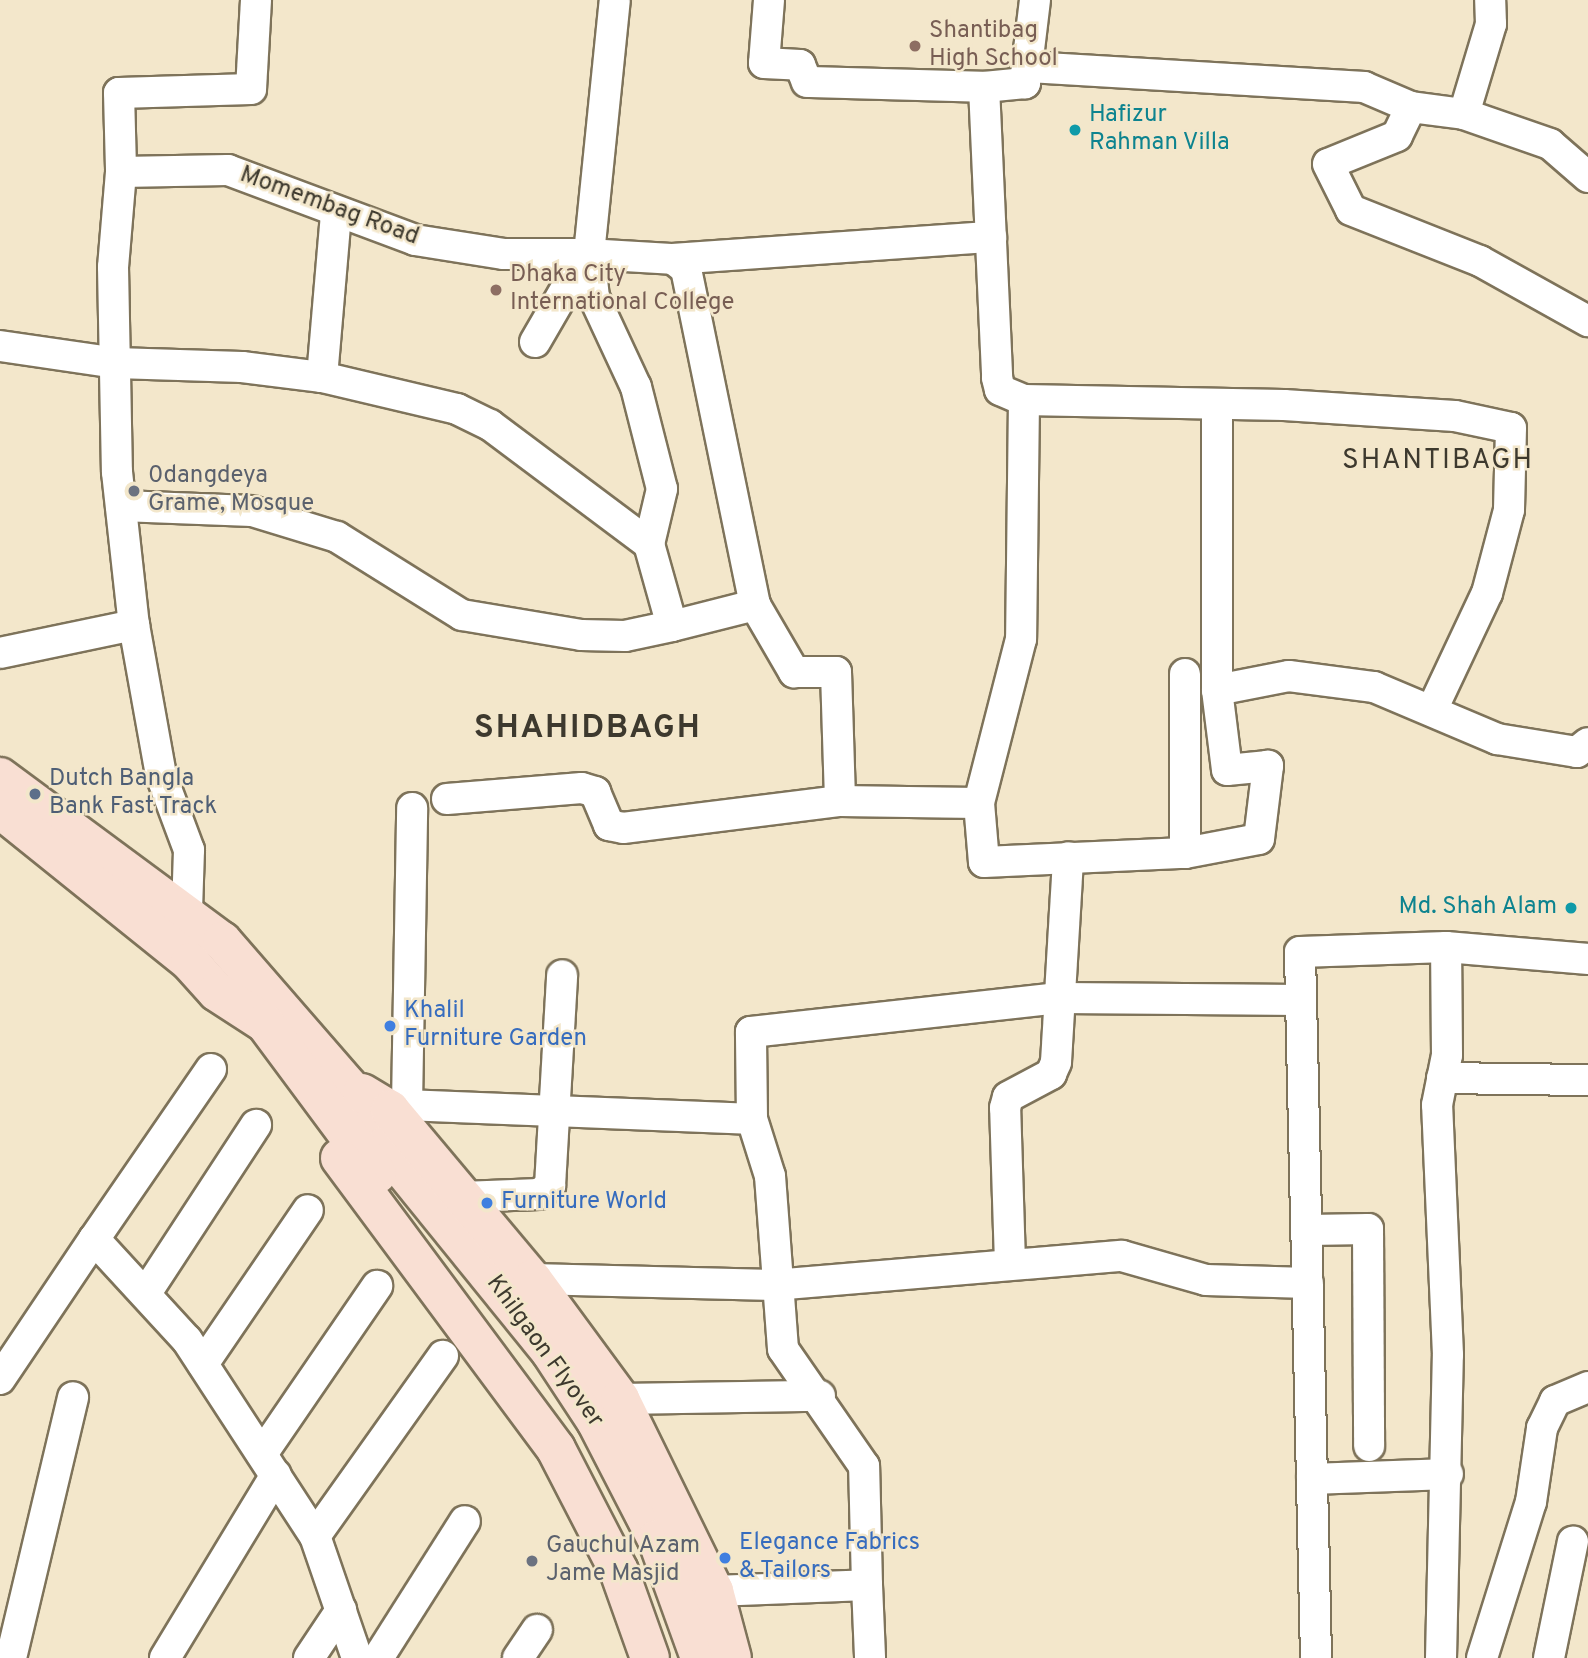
<!DOCTYPE html>
<html>
<head>
<meta charset="utf-8">
<style>
	body { margin:0 }
	#map { position:relative; width:1588px; height:1658px; overflow:hidden; background:#f3e7cb; font-family:Overpass,sans-serif }
	div>[style] { position:absolute }
	.roads { filter:drop-shadow(2px 0 #7e735a) drop-shadow(-2px 0 #7e735a) drop-shadow(0 2px #7e735a) drop-shadow(0 -2px #7e735a) }
	.minor>* { height:30px; margin:-15px; padding:0 15px; transform-origin:15px; border-radius:15px; background:#fff }
	.major>* { height:38px; margin:-19px; padding:0 19px; transform-origin:19px; border-radius:19px; background:#f9dfd3 }
	.dots>* { width:19px; height:19px; translate:-50% -50%; box-sizing:border-box; border:4px solid #f3e7cb; border-radius:50% }
	span { translate:-50% -50%; white-space:nowrap; text-align:center; line-height:1.15; -webkit-text-stroke:5px #f3e7cb; paint-order:stroke }
	.education-label { font-size:24px; color:#785e54 }
	.left { translate:0 -50%; text-align:left }
	.culture-label { font-size:24px; color:#0d838f }
	.right { translate:-100% -50%; text-align:right }
	.street-label { font-size:24px; color:#3d392e }
	.worship-label { font-size:24px; color:#5b616d }
	.service-label { font-size:24px; color:#4e5e75 }
	.shop-label { font-size:24px; color:#366cbe }
	.quarter-label { font-size:28px; color:#3d392e; letter-spacing:2px }
	.district-label { font-size:32px; color:#3d392e; font-weight:700; letter-spacing:2px }
</style>
</head>
<body>
<div id="map">
	<div class="roads">
		<div class="minor">
			<i style="left:256px;top:0;width:89px;rotate:93.2deg"></i>
			<i style="left:251px;top:89px;width:132px;rotate:178.3deg"></i>
			<i style="left:119px;top:93px;width:79px;rotate:88.5deg"></i>
			<i style="left:121px;top:172px;width:107px;rotate:-1.1deg"></i>
			<i style="left:228px;top:170px;width:200px;rotate:20.5deg"></i>
			<i style="left:415px;top:240px;width:89px;rotate:9deg"></i>
			<i style="left:503px;top:254px;width:86px"></i>
			<i style="left:589px;top:254px;width:43px;rotate:83.4deg"></i>
			<i style="left:594px;top:297px;width:99px;rotate:65deg"></i>
			<i style="left:636px;top:387px;width:105px;rotate:75.7deg"></i>
			<i style="left:662px;top:489px;width:57px;rotate:103.3deg"></i>
			<i style="left:769px;top:0;width:63px;rotate:94.5deg"></i>
			<i style="left:764px;top:63px;width:36px;rotate:3deg"></i>
			<i style="left:800px;top:65px;width:18px;rotate:68deg"></i>
			<i style="left:807px;top:82px;width:177px;rotate:1.6deg"></i>
			<i style="left:1035px;top:0;width:84px;rotate:96.9deg"></i>
			<i style="left:1025px;top:83px;width:41px;rotate:174.4deg"></i>
			<i style="left:984px;top:87px;width:291px;rotate:87.4deg"></i>
			<i style="left:997px;top:378px;width:12px;rotate:76deg"></i>
			<i style="left:1000px;top:390px;width:26px;rotate:23deg"></i>
			<i style="left:1024px;top:400px;width:239px;rotate:90.7deg"></i>
			<i style="left:1021px;top:639px;width:169px;rotate:104.4deg"></i>
			<i style="left:979px;top:803px;width:59px;rotate:85.2deg"></i>
			<i style="left:984px;top:862px;width:201px;rotate:-2.6deg"></i>
			<i style="left:1185px;top:853px;width:75px;rotate:-10.7deg"></i>
			<i style="left:1259px;top:839px;width:74px;rotate:-83deg"></i>
			<i style="left:1268px;top:766px;width:41px;rotate:174.4deg"></i>
			<i style="left:1227px;top:770px;width:81px;rotate:-97.1deg"></i>
			<i style="left:1217px;top:690px;width:286px;rotate:-90deg"></i>
			<i style="left:1029px;top:67px;width:336px;rotate:3.4deg"></i>
			<i style="left:1364px;top:87px;width:51px;rotate:23.1deg"></i>
			<i style="left:1464px;top:114px;width:94px;rotate:-73.3deg"></i>
			<i style="left:1491px;top:24px;width:24px;rotate:-92deg"></i>
			<i style="left:121px;top:172px;width:95px;rotate:94.8deg"></i>
			<i style="left:113px;top:267px;width:205px;rotate:88.9deg"></i>
			<i style="left:117px;top:472px;width:154px;rotate:83.7deg"></i>
			<i style="left:134px;top:625px;width:152px;rotate:79.8deg"></i>
			<i style="left:161px;top:775px;width:80px;rotate:69.5deg"></i>
			<i style="left:189px;top:850px;width:61px;rotate:91.9deg"></i>
			<i style="left:1588px;top:177px;width:50px;rotate:-139deg"></i>
			<i style="left:1550px;top:144px;width:91px;rotate:-160.8deg"></i>
			<i style="left:1464px;top:114px;width:53px;rotate:-172.5deg"></i>
			<i style="left:1411px;top:107px;width:32px;rotate:116deg"></i>
			<i style="left:1397px;top:136px;width:74px;rotate:157.9deg"></i>
			<i style="left:1328px;top:164px;width:51px;rotate:63.4deg"></i>
			<i style="left:1351px;top:210px;width:139px;rotate:21.6deg"></i>
			<i style="left:1480px;top:261px;width:124px;rotate:29.1deg"></i>
			<i style="left:673px;top:259px;width:319px;rotate:-4deg"></i>
			<i style="left:535px;top:342px;width:102px;rotate:-59.9deg"></i>
			<i style="left:0;top:346px;width:117px;rotate:8.3deg"></i>
			<i style="left:116px;top:363px;width:126px;rotate:1.8deg"></i>
			<i style="left:242px;top:367px;width:81px;rotate:7.1deg"></i>
			<i style="left:322px;top:377px;width:139px;rotate:13.3deg"></i>
			<i style="left:457px;top:409px;width:37px;rotate:26deg"></i>
			<i style="left:490px;top:425px;width:199px;rotate:36.8deg"></i>
			<i style="left:649px;top:544px;width:85px;rotate:74.3deg"></i>
			<i style="left:672px;top:626px;width:86px;rotate:-14.2deg"></i>
			<i style="left:755px;top:605px;width:343px;rotate:-101.6deg"></i>
			<i style="left:686px;top:269px;width:16px;rotate:-142deg"></i>
			<i style="left:673px;top:259px;width:84px;rotate:-176.6deg"></i>
			<i style="left:589px;top:254px;width:255px;rotate:-84.2deg"></i>
			<i style="left:322px;top:377px;width:165px;rotate:-85.1deg"></i>
			<i style="left:1024px;top:400px;width:260px;rotate:1.1deg"></i>
			<i style="left:1284px;top:405px;width:171px;rotate:3.7deg"></i>
			<i style="left:1455px;top:416px;width:57px;rotate:12.1deg"></i>
			<i style="left:1511px;top:428px;width:82px;rotate:91.4deg"></i>
			<i style="left:1509px;top:510px;width:86px;rotate:104.8deg"></i>
			<i style="left:1487px;top:593px;width:127px;rotate:115.2deg"></i>
			<i style="left:121px;top:506px;width:131px;rotate:2.2deg"></i>
			<i style="left:252px;top:511px;width:89px;rotate:17deg"></i>
			<i style="left:337px;top:537px;width:147px;rotate:32deg"></i>
			<i style="left:462px;top:615px;width:121px;rotate:9.5deg"></i>
			<i style="left:581px;top:635px;width:44px;rotate:1.3deg"></i>
			<i style="left:625px;top:636px;width:48px;rotate:-12deg"></i>
			<i style="left:755px;top:605px;width:78px;rotate:59.8deg"></i>
			<i style="left:794px;top:672px;width:42px"></i>
			<i style="left:836px;top:672px;width:129px;rotate:88.2deg"></i>
			<i style="left:0;top:653px;width:137px;rotate:-11.8deg"></i>
			<i style="left:1217px;top:690px;width:73px;rotate:-11deg"></i>
			<i style="left:1289px;top:676px;width:86px;rotate:7.4deg"></i>
			<i style="left:1374px;top:687px;width:134px;rotate:22.9deg"></i>
			<i style="left:1497px;top:739px;width:81px;rotate:9.2deg"></i>
			<i style="left:1577px;top:752px;width:14px;rotate:-39deg"></i>
			<i style="left:447px;top:799px;width:135px;rotate:-4.7deg"></i>
			<i style="left:582px;top:788px;width:14px;rotate:17deg"></i>
			<i style="left:595px;top:792px;width:36px;rotate:67deg"></i>
			<i style="left:609px;top:825px;width:14px;rotate:12deg"></i>
			<i style="left:623px;top:828px;width:219px;rotate:-7.1deg"></i>
			<i style="left:840px;top:801px;width:139px;rotate:0.8deg"></i>
			<i style="left:1185px;top:853px;width:179px;rotate:-90deg"></i>
			<i style="left:211px;top:1069px;width:206px;rotate:124.5deg"></i>
			<i style="left:94px;top:1239px;width:137px;rotate:47.4deg"></i>
			<i style="left:187px;top:1340px;width:234px;rotate:56.9deg"></i>
			<i style="left:315px;top:1536px;width:129px;rotate:71deg"></i>
			<i style="left:1442px;top:1078px;width:146px;rotate:0.8deg"></i>
			<i style="left:407px;top:1105px;width:297px;rotate:-89deg"></i>
			<i style="left:390px;top:1110px;width:18px;rotate:-16deg"></i>
			<i style="left:407px;top:1105px;width:345px;rotate:2.3deg"></i>
			<i style="left:462px;top:1197px;width:77px;rotate:-2.2deg"></i>
			<i style="left:539px;top:1194px;width:14px;rotate:-36deg"></i>
			<i style="left:550px;top:1186px;width:211px;rotate:-86.7deg"></i>
			<i style="left:1309px;top:1230px;width:59px;rotate:-1deg"></i>
			<i style="left:1368px;top:1229px;width:217px;rotate:89.7deg"></i>
			<i style="left:1010px;top:1263px;width:155px;rotate:-91.8deg"></i>
			<i style="left:1005px;top:1108px;width:11px;rotate:-75deg"></i>
			<i style="left:1008px;top:1097px;width:49px;rotate:-28.1deg"></i>
			<i style="left:1051px;top:1074px;width:13px;rotate:-67deg"></i>
			<i style="left:1056px;top:1062px;width:205px;rotate:-86.6deg"></i>
			<i style="left:532px;top:1279px;width:242px;rotate:1.4deg"></i>
			<i style="left:774px;top:1285px;width:349px;rotate:-4.8deg"></i>
			<i style="left:1122px;top:1256px;width:87px;rotate:15.9deg"></i>
			<i style="left:1206px;top:1280px;width:102px;rotate:1.7deg"></i>
			<i style="left:146px;top:1293px;width:201px;rotate:-56.8deg"></i>
			<i style="left:203px;top:1364px;width:186px;rotate:-55.7deg"></i>
			<i style="left:0;top:1379px;width:169px;rotate:-56.1deg"></i>
			<i style="left:620px;top:1399px;width:200px;rotate:-0.9deg"></i>
			<i style="left:262px;top:1454px;width:204px;rotate:-55.6deg"></i>
			<i style="left:1312px;top:1479px;width:136px;rotate:-2.1deg"></i>
			<i style="left:315px;top:1536px;width:221px;rotate:-54.6deg"></i>
			<i style="left:867px;top:1585px;width:119px;rotate:-91.4deg"></i>
			<i style="left:864px;top:1466px;width:142px;rotate:-124.7deg"></i>
			<i style="left:783px;top:1349px;width:173px;rotate:-94.3deg"></i>
			<i style="left:770px;top:1176px;width:60px;rotate:-107.5deg"></i>
			<i style="left:752px;top:1119px;width:87px;rotate:-90.7deg"></i>
			<i style="left:751px;top:1032px;width:312px;rotate:-6.3deg"></i>
			<i style="left:1061px;top:998px;width:238px;rotate:0.5deg"></i>
			<i style="left:714px;top:1591px;width:153px;rotate:-2.2deg"></i>
			<i style="left:867px;top:1585px;width:73px;rotate:87.6deg"></i>
			<i style="left:11px;top:1658px;width:268px;rotate:-76.6deg"></i>
			<i style="left:165px;top:1658px;width:214px;rotate:-58.8deg"></i>
			<i style="left:309px;top:1658px;width:58px;rotate:-56.3deg"></i>
			<i style="left:378px;top:1658px;width:162px;rotate:-57.6deg"></i>
			<i style="left:518px;top:1658px;width:34px;rotate:-56deg"></i>
			<i style="left:1316px;top:1658px;width:706px;rotate:-91.3deg"></i>
			<i style="left:1300px;top:952px;width:146px;rotate:-2deg"></i>
			<i style="left:1446px;top:947px;width:143px;rotate:4.8deg"></i>
			<i style="left:1441px;top:1658px;width:303px;rotate:-88.7deg"></i>
			<i style="left:1448px;top:1355px;width:250px;rotate:-92.5deg"></i>
			<i style="left:1437px;top:1105px;width:51px;rotate:-78.7deg"></i>
			<i style="left:1447px;top:1055px;width:108px;rotate:-90.5deg"></i>
			<i style="left:1482px;top:1658px;width:164px;rotate:-72.6deg"></i>
			<i style="left:1531px;top:1502px;width:75px;rotate:-81.5deg"></i>
			<i style="left:1542px;top:1428px;width:30px;rotate:-64deg"></i>
			<i style="left:1555px;top:1401px;width:36px;rotate:-23deg"></i>
			<i style="left:1549px;top:1658px;width:119px;rotate:-78.4deg"></i>
		</div>
		<div class="major">
			<i style="left:0;top:777px;width:276px;rotate:36.5deg"></i>
			<i style="left:222px;top:941px;width:192px;rotate:49deg"></i>
			<i style="left:348px;top:1086px;width:70px;rotate:59deg"></i>
			<i style="left:384px;top:1146px;width:264px;rotate:51deg"></i>
			<i style="left:550px;top:1351px;width:84px;rotate:56.7deg"></i>
			<i style="left:596px;top:1421px;width:133px;rotate:62.7deg"></i>
			<i style="left:657px;top:1539px;width:127px;rotate:70.1deg"></i>
			<i style="left:0;top:809px;width:244px;rotate:38.8deg"></i>
			<i style="left:190px;top:962px;width:40px;rotate:48deg"></i>
			<i style="left:217px;top:992px;width:57px;rotate:32.9deg"></i>
			<i style="left:265px;top:1023px;width:188px;rotate:53.4deg"></i>
			<i style="left:362px;top:1093px;width:33px;rotate:31deg"></i>
			<i style="left:390px;top:1110px;width:221px;rotate:50deg"></i>
			<i style="left:532px;top:1279px;width:149px;rotate:53.7deg"></i>
			<i style="left:620px;top:1399px;width:214px;rotate:63.9deg"></i>
			<i style="left:714px;top:1591px;width:69px;rotate:75deg"></i>
			<i style="left:340px;top:1158px;width:362px;rotate:53.4deg"></i>
			<i style="left:556px;top:1449px;width:137px;rotate:62.7deg"></i>
			<i style="left:619px;top:1571px;width:92px;rotate:70.4deg"></i>
		</div>
	</div>
	<div class="dots">
		<i style="left:915px;top:46px;background:#8d6e63"></i>
		<i style="left:1075px;top:130px;background:#0f9aa8"></i>
		<i style="left:496px;top:290px;background:#8d6e63"></i>
		<i style="left:134px;top:491px;background:#6b7280"></i>
		<i style="left:35px;top:794px;background:#5c6f8a"></i>
		<i style="left:1571px;top:908px;background:#0f9aa8"></i>
		<i style="left:390px;top:1026px;background:#3f7fe0"></i>
		<i style="left:487px;top:1203px;background:#3f7fe0"></i>
		<i style="left:725px;top:1558px;background:#3f7fe0"></i>
		<i style="left:532px;top:1561px;background:#6b7280"></i>
	</div>
	<div class="education-label">
		<span class="left" style="left:929px;top:46px">Shantibag<br>High School</span>
		<span class="left" style="left:510px;top:290px">Dhaka City<br>International College</span>
	</div>
	<div class="culture-label">
		<span class="left" style="left:1089px;top:130px">Hafizur<br>Rahman Villa</span>
		<span class="right" style="left:1557px;top:908px">Md. Shah Alam</span>
	</div>
	<div class="street-label">
		<span style="left:329px;top:207px;rotate:20deg">Momembag Road</span>
		<span style="left:544px;top:1352px;rotate:54deg">Khilgaon Flyover</span>
	</div>
	<div class="worship-label">
		<span class="left" style="left:148px;top:491px">0dangdeya<br>Grame, Mosque</span>
		<span class="left" style="left:546px;top:1561px">Gauchul Azam<br>Jame Masjid</span>
	</div>
	<div class="service-label">
		<span class="left" style="left:49px;top:794px">Dutch Bangla<br>Bank Fast Track</span>
	</div>
	<div class="shop-label">
		<span class="left" style="left:404px;top:1026px">Khalil<br>Furniture Garden</span>
		<span class="left" style="left:501px;top:1203px">Furniture World</span>
		<span class="left" style="left:739px;top:1558px">Elegance Fabrics<br>&amp; Tailors</span>
	</div>
	<div class="quarter-label">
		<span style="left:1438px;top:461px">SHANTIBAGH</span>
	</div>
	<div class="district-label">
		<span style="left:588px;top:729px">SHAHIDBAGH</span>
	</div>
</div>
</body>
</html>
